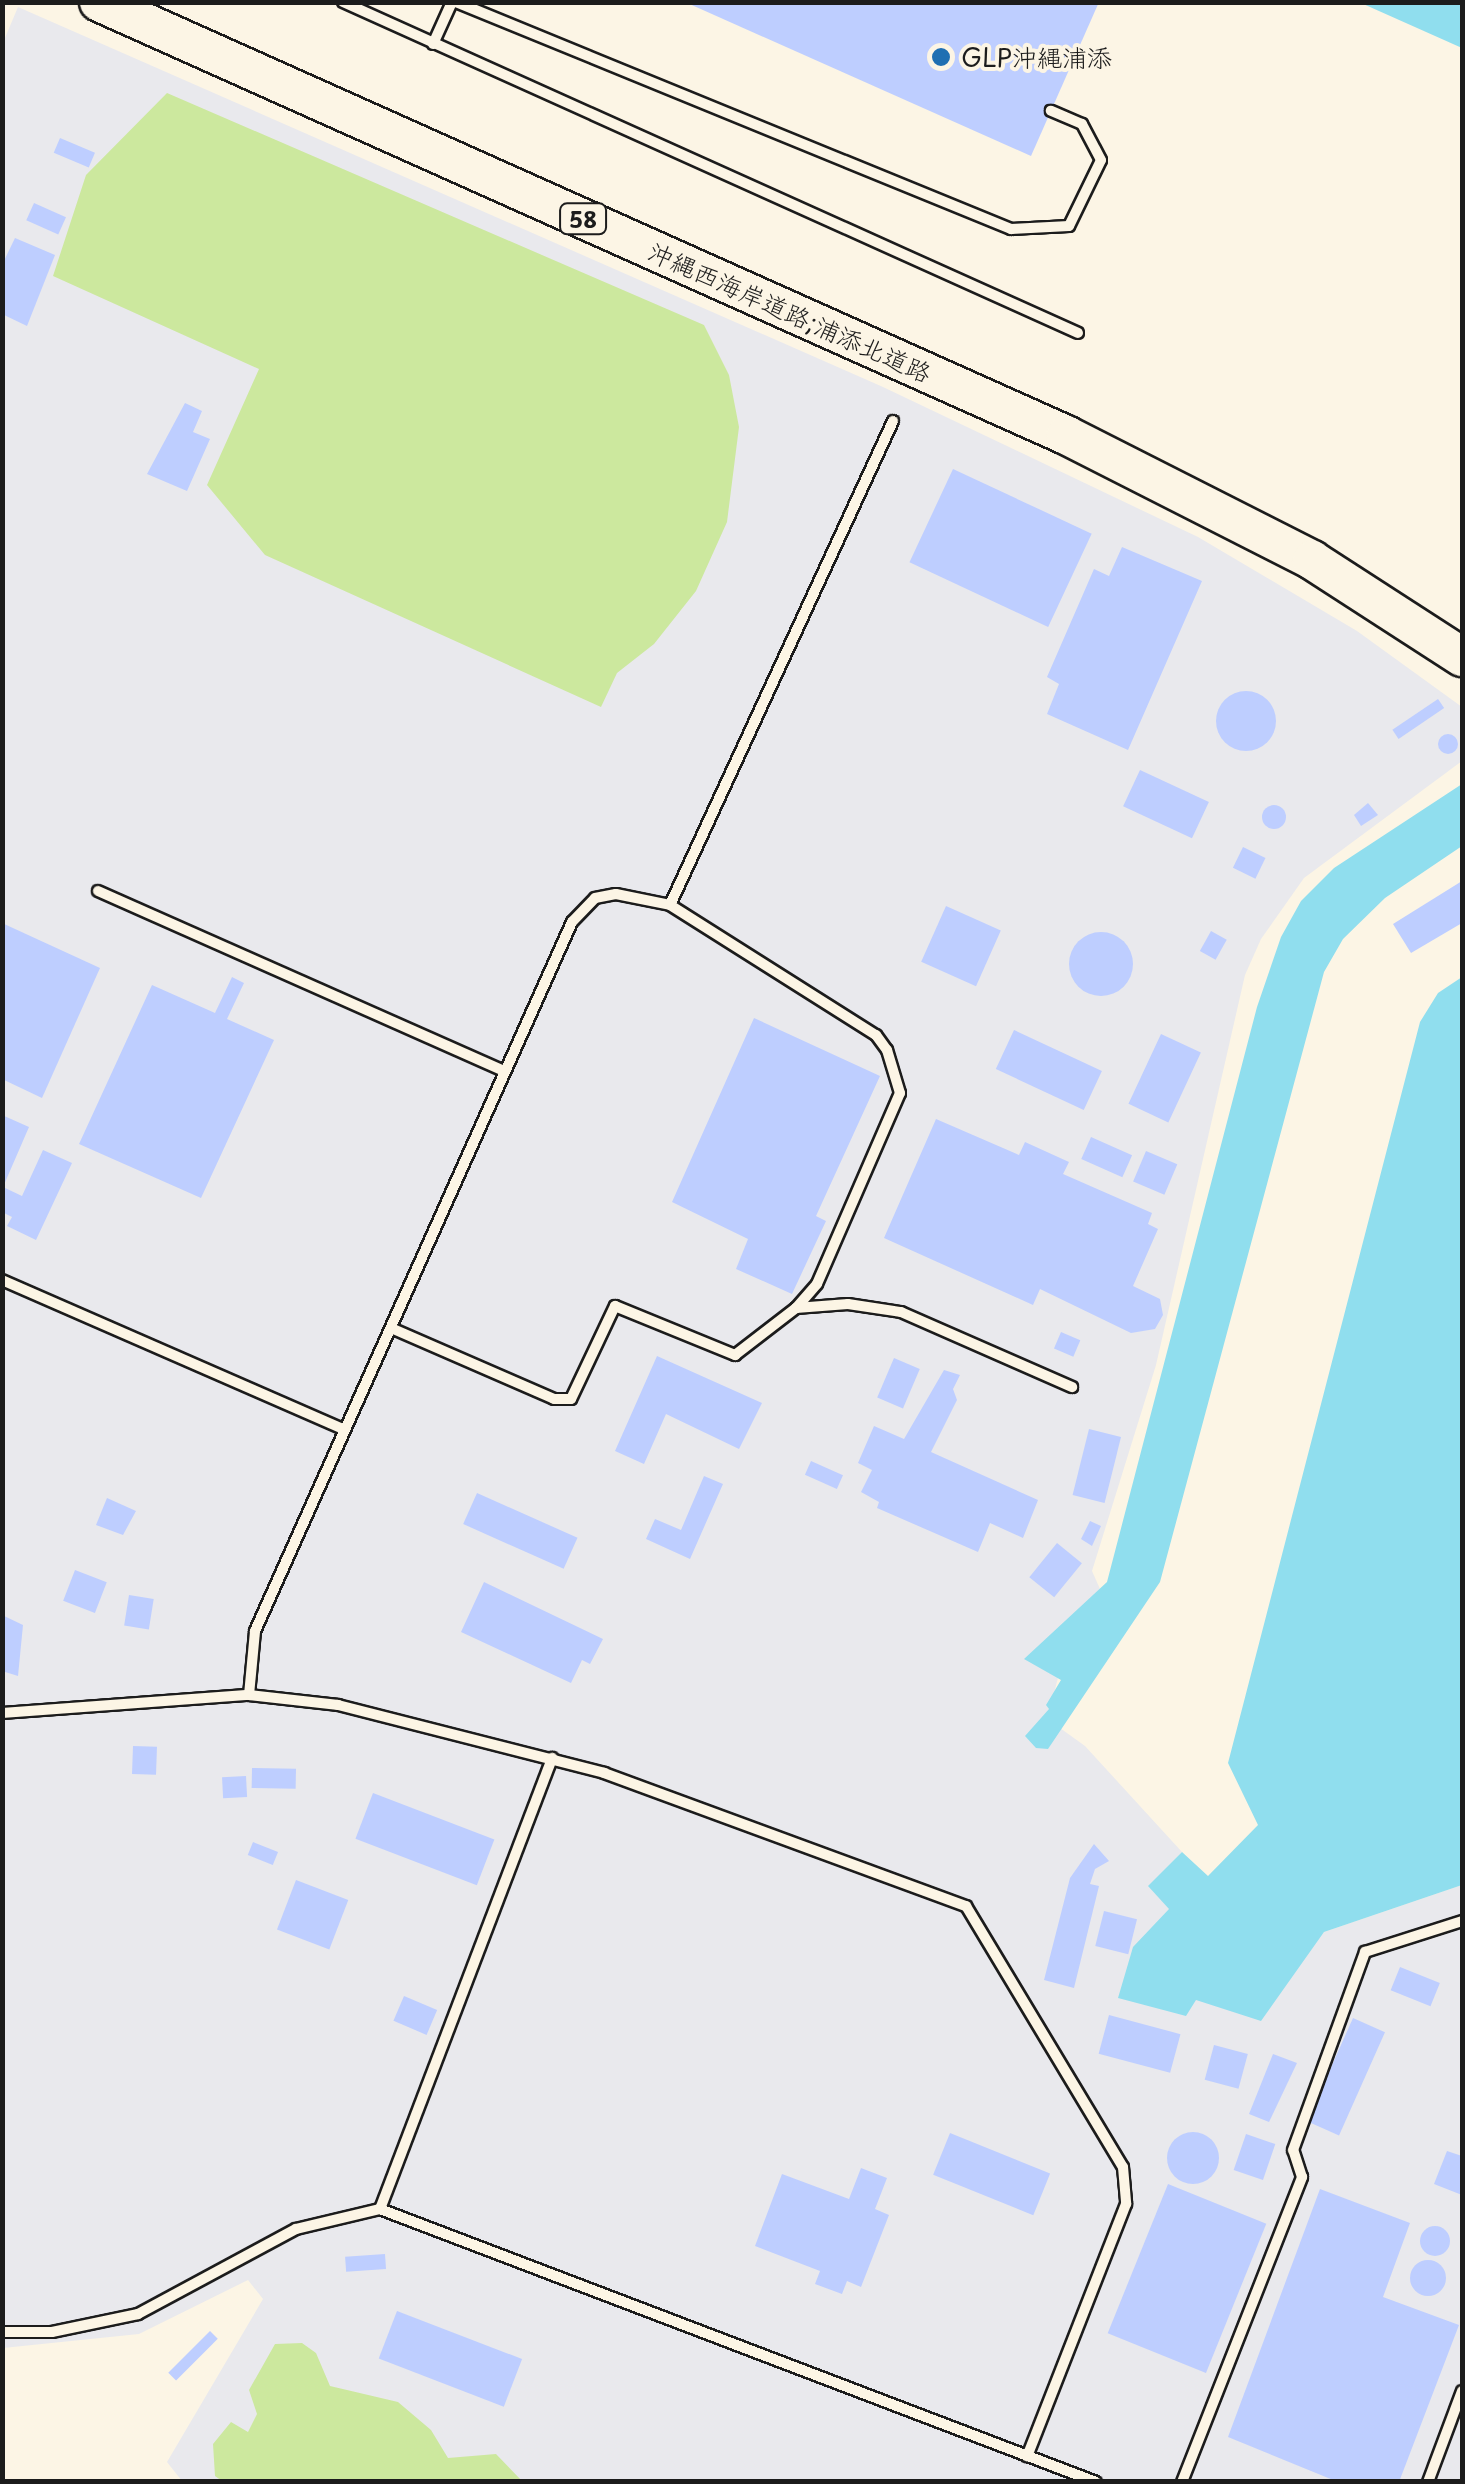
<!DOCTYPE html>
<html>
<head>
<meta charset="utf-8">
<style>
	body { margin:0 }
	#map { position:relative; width:1465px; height:2484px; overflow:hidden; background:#fcf5e5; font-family:"Playpen Sans","Klee One",sans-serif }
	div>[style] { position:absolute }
	.built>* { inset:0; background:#e9e9ed }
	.green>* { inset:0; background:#cce89e }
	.water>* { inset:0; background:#90deee }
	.building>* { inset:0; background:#beceff; transform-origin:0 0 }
	.round { border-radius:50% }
	.roads { filter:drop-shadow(2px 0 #1c1c1c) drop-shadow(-2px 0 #1c1c1c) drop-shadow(0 2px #1c1c1c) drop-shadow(0 -2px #1c1c1c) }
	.lane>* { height:10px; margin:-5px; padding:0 5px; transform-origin:5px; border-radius:5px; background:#fcf5e5 }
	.highway>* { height:38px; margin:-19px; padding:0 19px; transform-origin:19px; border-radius:19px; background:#fcf5e5 }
	.dots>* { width:28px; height:28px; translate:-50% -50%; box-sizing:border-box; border:5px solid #fcf5e5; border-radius:50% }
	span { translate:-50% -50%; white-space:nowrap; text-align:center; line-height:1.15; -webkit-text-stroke:8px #fcf5e5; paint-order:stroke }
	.shield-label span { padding:2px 8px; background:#fcf5e5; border:2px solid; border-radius:8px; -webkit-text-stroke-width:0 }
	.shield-label { font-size:22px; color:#1c1c1c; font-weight:700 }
	.poi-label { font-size:25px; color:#1c1c1c }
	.left { translate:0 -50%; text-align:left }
	.street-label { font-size:25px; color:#1c1c1c }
	.frame { position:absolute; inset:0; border:5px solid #1c1c1c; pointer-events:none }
</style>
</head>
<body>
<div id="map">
	<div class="built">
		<i style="clip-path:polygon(18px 7px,883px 387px,1198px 537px,1357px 631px,1462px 707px,1462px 761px,1304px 878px,1261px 939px,1245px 975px,1156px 1365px,1092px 1571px,1100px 1589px,1074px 1615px,1050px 1709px,1026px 1737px,1048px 1749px,1060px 1728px,1085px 1746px,1182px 1852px,1149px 1886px,1169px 1908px,1196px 2000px,1307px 1950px,1324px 1932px,1462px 1885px,1462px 2481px,182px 2481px,167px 2462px,263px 2299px,248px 2280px,139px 2334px,3px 2348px,2px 45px)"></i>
	</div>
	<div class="green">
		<i style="clip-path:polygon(167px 93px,704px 325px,729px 375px,739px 427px,727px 522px,696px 591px,654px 644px,617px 673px,601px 707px,265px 555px,207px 485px,259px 369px,53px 276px,86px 175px)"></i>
		<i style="clip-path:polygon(302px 2343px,316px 2353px,330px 2386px,398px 2402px,431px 2430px,448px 2458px,496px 2454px,522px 2481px,222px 2481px,215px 2476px,213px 2444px,231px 2422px,248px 2432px,257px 2414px,249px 2390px,275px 2344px)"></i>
	</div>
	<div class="water">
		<i style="clip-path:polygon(1361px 3px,1462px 3px,1462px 48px)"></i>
		<i style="clip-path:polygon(1462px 784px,1462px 846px,1385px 898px,1343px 939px,1324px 972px,1160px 1582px,1048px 1749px,1036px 1748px,1025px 1736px,1049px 1709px,1046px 1705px,1061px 1680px,1024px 1659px,1107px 1582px,1257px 1007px,1281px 937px,1301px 901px,1334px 868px)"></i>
		<i style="clip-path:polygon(1462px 977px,1462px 1885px,1324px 1932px,1261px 2021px,1196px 2000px,1186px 2016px,1118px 1998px,1133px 1947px,1169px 1909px,1148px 1886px,1182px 1852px,1208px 1876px,1258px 1825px,1228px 1763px,1420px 1022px,1438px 993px)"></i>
	</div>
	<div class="building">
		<i style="clip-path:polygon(685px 2px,1099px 2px,1031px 156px)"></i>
		<i style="left:60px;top:138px;width:38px;height:16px;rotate:23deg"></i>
		<i style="left:34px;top:203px;width:35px;height:19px;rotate:24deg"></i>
		<i style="clip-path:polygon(15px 238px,55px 255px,27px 326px,2px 314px,2px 265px)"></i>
		<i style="clip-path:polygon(185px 403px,202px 411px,193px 432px,210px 439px,187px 491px,147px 474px)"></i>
		<i style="left:953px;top:469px;width:153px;height:103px;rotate:25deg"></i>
		<i style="clip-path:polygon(1122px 547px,1202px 581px,1128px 750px,1047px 714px,1059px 684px,1047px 677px,1094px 569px,1109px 576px)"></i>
		<i class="round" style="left:1216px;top:691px;width:60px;height:60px"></i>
		<i style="left:1438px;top:699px;width:11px;height:55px;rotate:56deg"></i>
		<i class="round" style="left:1438px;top:734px;width:20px;height:20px"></i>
		<i style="left:1140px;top:770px;width:76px;height:40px;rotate:25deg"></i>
		<i style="clip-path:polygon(1368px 803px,1378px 815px,1361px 826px,1354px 815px)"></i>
		<i class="round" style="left:1262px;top:805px;width:24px;height:24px"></i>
		<i style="left:1243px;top:847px;width:25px;height:23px;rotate:26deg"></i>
		<i style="clip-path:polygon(1462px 881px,1462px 923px,1411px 953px,1393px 924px)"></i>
		<i style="left:946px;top:906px;width:60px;height:61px;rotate:24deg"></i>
		<i style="clip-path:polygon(2px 923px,100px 968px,42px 1098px,2px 1079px)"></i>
		<i style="left:1211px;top:931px;width:18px;height:23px;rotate:29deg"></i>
		<i class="round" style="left:1069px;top:932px;width:64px;height:64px"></i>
		<i style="clip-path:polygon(232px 977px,244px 983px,227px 1019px,274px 1040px,201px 1198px,79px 1144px,152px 985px,215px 1013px)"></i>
		<i style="clip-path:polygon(754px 1018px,880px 1076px,816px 1216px,826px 1221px,792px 1294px,736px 1269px,748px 1239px,672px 1202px)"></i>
		<i style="left:1014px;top:1030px;width:97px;height:43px;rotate:25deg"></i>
		<i style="left:1161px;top:1034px;width:44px;height:77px;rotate:25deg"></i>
		<i style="clip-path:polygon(2px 1115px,29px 1127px,3px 1187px,22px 1196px,43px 1150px,72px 1163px,36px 1240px,7px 1226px,12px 1217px,2px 1212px)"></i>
		<i style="clip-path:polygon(936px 1119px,1019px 1155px,1025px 1142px,1069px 1162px,1063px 1174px,1152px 1213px,1148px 1224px,1158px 1229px,1133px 1286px,1160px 1299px,1163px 1315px,1155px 1329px,1131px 1333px,1040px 1289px,1033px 1305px,884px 1238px)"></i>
		<i style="left:1091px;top:1137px;width:45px;height:24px;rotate:24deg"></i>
		<i style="left:1146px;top:1151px;width:34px;height:33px;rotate:23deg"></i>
		<i style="left:1061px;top:1332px;width:21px;height:18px;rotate:23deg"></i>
		<i style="clip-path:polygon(657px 1356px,762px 1403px,739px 1449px,666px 1414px,644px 1464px,615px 1451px)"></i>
		<i style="left:894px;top:1358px;width:28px;height:43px;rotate:23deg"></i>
		<i style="clip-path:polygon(944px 1370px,960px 1375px,953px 1389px,957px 1400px,931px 1452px,1038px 1500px,1023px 1538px,990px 1523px,978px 1552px,877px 1508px,879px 1502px,861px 1492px,872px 1470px,858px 1463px,874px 1426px,904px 1439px)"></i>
		<i style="left:1089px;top:1429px;width:33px;height:68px;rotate:14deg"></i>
		<i style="left:811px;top:1461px;width:35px;height:15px;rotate:24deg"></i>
		<i style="clip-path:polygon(704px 1476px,723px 1484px,690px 1559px,646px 1539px,655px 1519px,681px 1530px)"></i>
		<i style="left:477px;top:1493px;width:110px;height:34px;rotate:24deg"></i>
		<i style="clip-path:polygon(107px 1498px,136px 1511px,123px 1535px,96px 1525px)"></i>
		<i style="clip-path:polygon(1090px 1521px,1101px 1526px,1092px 1546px,1081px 1539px)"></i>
		<i style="left:1057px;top:1543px;width:32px;height:44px;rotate:39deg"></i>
		<i style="left:75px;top:1570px;width:34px;height:33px;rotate:21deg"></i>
		<i style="clip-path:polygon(484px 1582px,603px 1639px,590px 1664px,582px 1660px,571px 1683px,461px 1632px)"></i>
		<i style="left:129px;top:1595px;width:25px;height:31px;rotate:9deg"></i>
		<i style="clip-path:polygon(2px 1615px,23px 1625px,18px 1676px,2px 1671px)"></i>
		<i style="left:133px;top:1746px;width:24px;height:28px;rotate:2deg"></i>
		<i style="left:252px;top:1768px;width:44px;height:20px;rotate:1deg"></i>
		<i style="left:246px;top:1776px;width:21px;height:24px;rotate:87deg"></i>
		<i style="left:373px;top:1793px;width:130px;height:49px;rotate:21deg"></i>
		<i style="left:253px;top:1842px;width:27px;height:14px;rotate:22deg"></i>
		<i style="clip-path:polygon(1094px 1844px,1109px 1861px,1095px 1869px,1090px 1884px,1099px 1886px,1074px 1988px,1044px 1980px,1070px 1878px)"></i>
		<i style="left:296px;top:1880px;width:56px;height:53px;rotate:21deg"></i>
		<i style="left:1104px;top:1911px;width:34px;height:36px;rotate:14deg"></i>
		<i style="left:1400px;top:1967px;width:43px;height:25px;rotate:22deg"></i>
		<i style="left:404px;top:1996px;width:36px;height:27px;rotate:23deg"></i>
		<i style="left:1109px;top:2015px;width:74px;height:40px;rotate:15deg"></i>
		<i style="left:1353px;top:2018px;width:35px;height:113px;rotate:24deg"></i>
		<i style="left:1214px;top:2045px;width:35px;height:36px;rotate:15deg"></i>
		<i style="clip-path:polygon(1273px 2054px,1297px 2063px,1269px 2122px,1249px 2114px)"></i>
		<i class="round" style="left:1167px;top:2132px;width:52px;height:52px"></i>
		<i style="left:950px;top:2133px;width:108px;height:45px;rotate:22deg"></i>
		<i style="left:1246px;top:2134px;width:31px;height:38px;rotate:19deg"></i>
		<i style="clip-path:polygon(1447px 2151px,1462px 2156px,1462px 2195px,1434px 2184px)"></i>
		<i style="clip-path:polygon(861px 2168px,887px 2178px,875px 2209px,889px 2215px,861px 2287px,847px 2281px,842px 2294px,815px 2284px,820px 2271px,755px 2246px,782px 2174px,849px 2199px)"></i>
		<i style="left:1168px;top:2184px;width:106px;height:161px;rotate:22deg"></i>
		<i style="clip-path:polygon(1320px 2189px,1410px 2223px,1383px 2297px,1459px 2325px,1399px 2482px,1338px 2482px,1228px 2437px)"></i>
		<i class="round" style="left:1420px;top:2226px;width:30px;height:30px"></i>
		<i style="left:385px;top:2254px;width:15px;height:40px;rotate:86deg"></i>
		<i class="round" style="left:1410px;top:2260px;width:36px;height:36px"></i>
		<i style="left:397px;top:2311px;width:134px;height:51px;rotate:21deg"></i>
		<i style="left:210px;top:2331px;width:11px;height:59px;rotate:45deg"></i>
	</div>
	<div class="roads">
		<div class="lane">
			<i style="left:343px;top:2px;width:806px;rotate:24.24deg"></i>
			<i style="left:456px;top:2px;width:600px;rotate:22.25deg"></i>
			<i style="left:1011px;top:229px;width:58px;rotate:-3deg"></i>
			<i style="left:1069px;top:226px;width:73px;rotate:-64.1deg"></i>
			<i style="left:1101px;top:160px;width:41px;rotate:-117.8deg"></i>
			<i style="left:1082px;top:124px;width:34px;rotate:-157deg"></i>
			<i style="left:433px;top:44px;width:46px;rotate:-65.7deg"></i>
			<i style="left:98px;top:891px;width:445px;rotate:23.9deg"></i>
			<i style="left:670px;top:905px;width:533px;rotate:-65.26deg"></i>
			<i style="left:2px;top:1280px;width:374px;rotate:23.6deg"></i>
			<i style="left:391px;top:1328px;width:178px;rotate:23.5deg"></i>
			<i style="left:554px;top:1399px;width:17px"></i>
			<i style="left:571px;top:1399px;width:103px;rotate:-64.7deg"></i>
			<i style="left:615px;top:1306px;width:130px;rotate:22.2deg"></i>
			<i style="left:735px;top:1355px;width:77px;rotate:-37.6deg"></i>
			<i style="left:796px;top:1308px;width:52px;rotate:-4.4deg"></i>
			<i style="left:848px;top:1304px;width:54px;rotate:8.6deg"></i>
			<i style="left:901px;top:1312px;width:187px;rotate:23.7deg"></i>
			<i style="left:249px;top:1695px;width:64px;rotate:-84.6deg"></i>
			<i style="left:255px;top:1631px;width:777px;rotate:-65.91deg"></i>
			<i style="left:572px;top:922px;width:33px;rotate:-46deg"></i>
			<i style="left:595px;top:898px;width:21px;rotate:-11deg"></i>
			<i style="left:616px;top:894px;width:55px;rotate:11.5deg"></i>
			<i style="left:670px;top:905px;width:244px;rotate:32.3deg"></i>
			<i style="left:876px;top:1035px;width:19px;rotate:54deg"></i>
			<i style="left:887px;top:1050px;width:45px;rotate:73.2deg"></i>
			<i style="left:900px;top:1093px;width:208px;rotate:113.5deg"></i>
			<i style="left:817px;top:1284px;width:32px;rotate:131deg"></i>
			<i style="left:2px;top:1713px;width:248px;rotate:-4.2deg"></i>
			<i style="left:249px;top:1695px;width:90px;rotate:6.4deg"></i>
			<i style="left:338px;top:1705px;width:275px;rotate:14.3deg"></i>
			<i style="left:604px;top:1773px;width:386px;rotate:20.2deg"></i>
			<i style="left:966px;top:1906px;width:305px;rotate:59deg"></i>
			<i style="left:1123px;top:2167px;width:37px;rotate:85deg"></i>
			<i style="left:1126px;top:2204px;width:271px;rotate:111.4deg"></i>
			<i style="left:380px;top:2209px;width:483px;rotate:-69.1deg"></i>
			<i style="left:2px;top:2332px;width:50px"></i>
			<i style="left:52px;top:2332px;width:88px;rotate:-11.8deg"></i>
			<i style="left:138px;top:2314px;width:179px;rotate:-28.3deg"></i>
			<i style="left:296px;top:2229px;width:86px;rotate:-13.4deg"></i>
			<i style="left:380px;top:2209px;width:766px;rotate:20.87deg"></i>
			<i style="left:1182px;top:2482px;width:328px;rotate:-68.5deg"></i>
			<i style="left:1302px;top:2177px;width:28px;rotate:-108deg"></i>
			<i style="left:1293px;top:2150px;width:211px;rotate:-70deg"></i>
			<i style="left:1365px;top:1952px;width:102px;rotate:-17.7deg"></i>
			<i style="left:1428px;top:2482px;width:97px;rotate:-69.5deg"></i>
		</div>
		<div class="highway">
			<i style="left:99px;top:2px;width:1060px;rotate:24.12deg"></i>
			<i style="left:1066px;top:435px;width:276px;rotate:26.9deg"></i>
			<i style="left:1312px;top:560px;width:179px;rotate:32.9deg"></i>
		</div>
	</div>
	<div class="dots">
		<i style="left:941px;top:57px;background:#1f6fb2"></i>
	</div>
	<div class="shield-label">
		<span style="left:583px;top:219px">58</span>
	</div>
	<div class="poi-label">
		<span class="left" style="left:961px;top:57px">GLP沖縄浦添</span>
	</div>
	<div class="street-label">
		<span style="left:790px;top:312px;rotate:24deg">沖縄西海岸道路;浦添北道路</span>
	</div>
	<div class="frame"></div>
</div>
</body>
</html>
